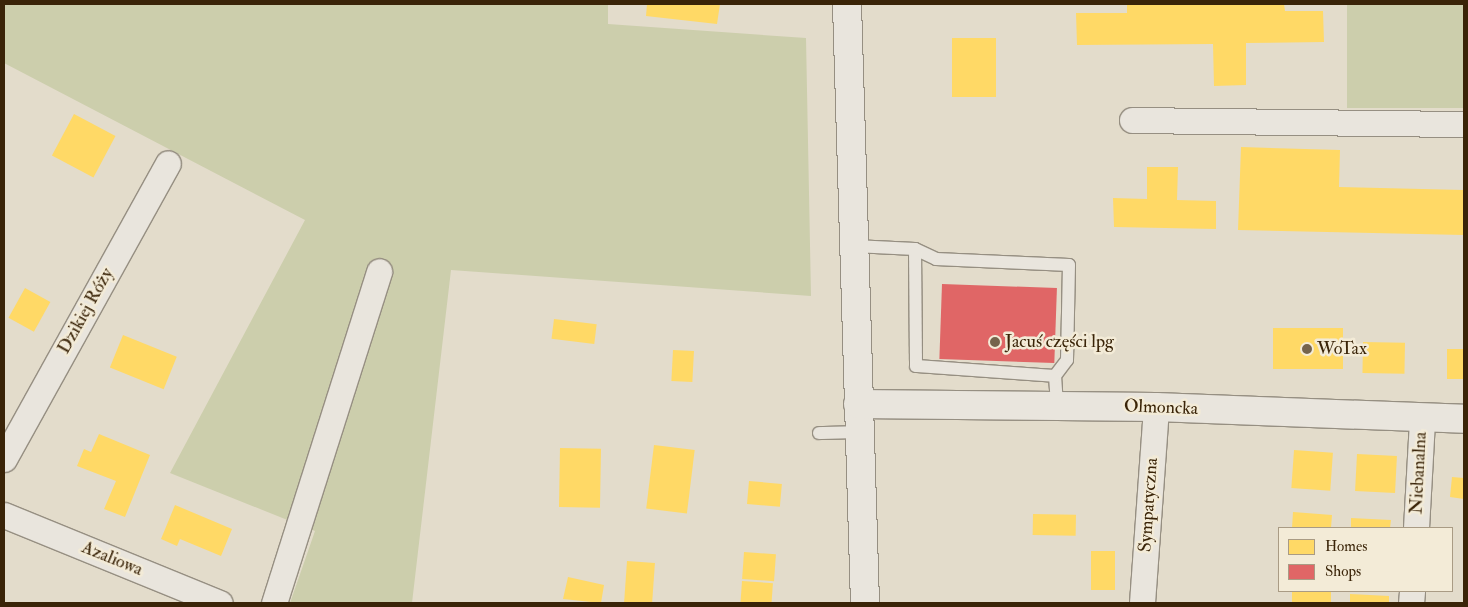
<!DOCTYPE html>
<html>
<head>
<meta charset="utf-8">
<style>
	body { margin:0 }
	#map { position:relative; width:1468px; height:607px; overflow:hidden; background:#e3dccb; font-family:"IM FELL Double Pica",serif }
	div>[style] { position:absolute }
	.green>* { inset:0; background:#ccceac; transform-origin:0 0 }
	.homes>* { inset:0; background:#ffd966; transform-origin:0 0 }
	.shops>* { inset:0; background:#e06666; transform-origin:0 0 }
	.roads { filter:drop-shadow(1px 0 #968f82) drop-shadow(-1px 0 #968f82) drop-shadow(0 1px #968f82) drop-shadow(0 -1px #968f82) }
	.lane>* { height:12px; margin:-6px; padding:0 6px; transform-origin:6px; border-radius:6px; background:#e9e5dd }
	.street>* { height:25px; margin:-12.5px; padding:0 12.5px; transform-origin:12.5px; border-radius:12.5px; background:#e9e5dd }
	.secondary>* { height:28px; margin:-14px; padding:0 14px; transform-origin:14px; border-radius:14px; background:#e9e5dd }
	.dots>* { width:14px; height:14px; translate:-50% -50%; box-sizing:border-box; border:2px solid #f3ebd7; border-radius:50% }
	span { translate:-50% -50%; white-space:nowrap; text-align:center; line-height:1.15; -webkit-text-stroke:5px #f3ebd7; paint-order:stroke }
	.street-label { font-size:18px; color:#3a2408 }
	.poi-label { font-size:18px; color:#3a2408 }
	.left { translate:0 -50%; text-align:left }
	.frame { position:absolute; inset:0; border:5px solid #3a2408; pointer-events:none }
	.legend { position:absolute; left:1278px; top:527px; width:175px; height:65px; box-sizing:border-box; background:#f3ebd7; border:1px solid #a99b84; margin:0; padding:6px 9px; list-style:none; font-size:15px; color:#3a2408 }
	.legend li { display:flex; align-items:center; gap:10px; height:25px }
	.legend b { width:25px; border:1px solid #a99b84 }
</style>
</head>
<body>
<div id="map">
	<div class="green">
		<i style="clip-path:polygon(4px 4px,608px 4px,608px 24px,806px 38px,811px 296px,451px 270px,412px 603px,290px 603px,315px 531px,170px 473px,305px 220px,4px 63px)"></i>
		<i style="left:1347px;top:4px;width:117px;height:104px"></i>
	</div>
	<div class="homes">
		<i style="clip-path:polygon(647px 4px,720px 4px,717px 24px,646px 16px)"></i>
		<i style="clip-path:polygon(1127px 4px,1284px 4px,1285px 11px,1323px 11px,1324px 42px,1246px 43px,1246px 85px,1214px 86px,1213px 44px,1077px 45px,1076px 13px,1127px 13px)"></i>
		<i style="left:952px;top:38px;width:44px;height:59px"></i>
		<i style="left:74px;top:114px;width:47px;height:47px;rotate:28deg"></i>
		<i style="clip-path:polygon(1241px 147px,1340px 150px,1339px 187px,1464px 190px,1464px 235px,1238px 230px)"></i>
		<i style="clip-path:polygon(1147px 167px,1178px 167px,1177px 200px,1216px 201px,1216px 229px,1114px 227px,1113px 198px,1147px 199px)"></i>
		<i style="left:25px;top:288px;width:29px;height:34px;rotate:29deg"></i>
		<i style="left:554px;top:319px;width:43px;height:20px;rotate:7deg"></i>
		<i style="left:1273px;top:328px;width:70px;height:41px"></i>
		<i style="left:123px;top:335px;width:58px;height:35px;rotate:22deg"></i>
		<i style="left:1363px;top:342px;width:42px;height:31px;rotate:1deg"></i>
		<i style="left:1447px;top:349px;width:17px;height:30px"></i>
		<i style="left:673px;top:350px;width:21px;height:31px;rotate:3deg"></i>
		<i style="clip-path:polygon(99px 434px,150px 455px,125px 517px,104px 509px,116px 481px,77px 466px,84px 449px,91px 452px)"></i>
		<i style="left:654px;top:445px;width:41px;height:64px;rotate:7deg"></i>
		<i style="left:560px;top:448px;width:41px;height:59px;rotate:1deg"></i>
		<i style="left:1294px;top:450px;width:39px;height:38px;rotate:4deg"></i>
		<i style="left:1357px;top:454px;width:40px;height:37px;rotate:3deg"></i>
		<i style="clip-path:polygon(1452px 477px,1464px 478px,1464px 499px,1450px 497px)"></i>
		<i style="left:749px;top:481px;width:33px;height:23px;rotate:5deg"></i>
		<i style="clip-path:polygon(175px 505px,232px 529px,221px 556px,180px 539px,177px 546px,161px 539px)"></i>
		<i style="clip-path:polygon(1293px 512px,1332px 515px,1331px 528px,1292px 528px)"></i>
		<i style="left:1033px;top:514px;width:43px;height:21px;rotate:1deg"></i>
		<i style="clip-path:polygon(1351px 518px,1391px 520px,1390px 528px,1351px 528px)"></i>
		<i style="left:1091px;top:551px;width:24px;height:39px"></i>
		<i style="left:744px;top:552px;width:32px;height:27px;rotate:4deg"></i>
		<i style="left:627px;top:561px;width:28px;height:42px;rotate:4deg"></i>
		<i style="clip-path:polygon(568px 577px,604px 585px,601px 603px,563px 599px)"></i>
		<i style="left:742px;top:581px;width:31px;height:22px;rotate:4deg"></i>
		<i style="left:1292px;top:591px;width:39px;height:12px"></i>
		<i style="clip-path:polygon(1350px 594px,1389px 596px,1389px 603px,1350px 603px)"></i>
	</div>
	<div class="shops">
		<i style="left:942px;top:284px;width:115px;height:75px;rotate:2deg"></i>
	</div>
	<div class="roads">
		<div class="lane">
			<i style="left:854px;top:246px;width:61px;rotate:2.8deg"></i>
			<i style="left:915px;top:249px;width:23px;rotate:25deg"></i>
			<i style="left:936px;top:259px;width:133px;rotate:2.6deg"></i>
			<i style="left:1069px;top:265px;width:95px;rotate:91.2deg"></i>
			<i style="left:1067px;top:360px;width:20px;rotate:127deg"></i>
			<i style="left:1055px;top:376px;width:30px;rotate:86deg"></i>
			<i style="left:915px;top:249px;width:117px;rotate:89.5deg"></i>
			<i style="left:916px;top:366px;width:139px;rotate:4.1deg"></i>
			<i style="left:819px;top:433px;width:40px;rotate:-1.4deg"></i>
		</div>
		<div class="street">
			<i style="left:1132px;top:120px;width:332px;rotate:0.7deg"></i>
			<i style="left:4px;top:459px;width:338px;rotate:-61deg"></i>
			<i style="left:4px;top:515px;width:233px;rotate:22.2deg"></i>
			<i style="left:1416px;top:528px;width:109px;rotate:-86.8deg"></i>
			<i style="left:274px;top:603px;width:348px;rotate:-72.4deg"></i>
			<i style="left:1142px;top:603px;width:196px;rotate:-85.9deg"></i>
			<i style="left:1411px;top:603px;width:12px;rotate:-85deg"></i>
		</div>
		<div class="secondary">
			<i style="left:847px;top:4px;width:599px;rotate:88.28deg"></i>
			<i style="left:858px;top:404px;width:298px;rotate:0.6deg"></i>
			<i style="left:1156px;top:407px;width:308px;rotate:2.2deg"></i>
		</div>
	</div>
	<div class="dots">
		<i style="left:995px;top:342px;background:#75644c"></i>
		<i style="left:1307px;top:349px;background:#75644c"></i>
	</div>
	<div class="street-label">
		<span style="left:86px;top:311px;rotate:-61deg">Dzikiej Róży</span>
		<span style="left:1161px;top:408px;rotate:2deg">Olmoncka</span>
		<span style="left:1419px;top:473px;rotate:-87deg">Niebanalna</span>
		<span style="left:1149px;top:505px;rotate:-86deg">Sympatyczna</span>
		<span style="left:112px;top:559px;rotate:22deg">Azaliowa</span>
	</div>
	<div class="poi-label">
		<span class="left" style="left:1005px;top:342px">Jacuś części lpg</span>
		<span class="left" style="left:1317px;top:349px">WoTax</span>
	</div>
	<div class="frame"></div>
	<ul class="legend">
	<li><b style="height:14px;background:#ffd966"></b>Homes</li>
	<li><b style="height:14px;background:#e06666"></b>Shops</li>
	</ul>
</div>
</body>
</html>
